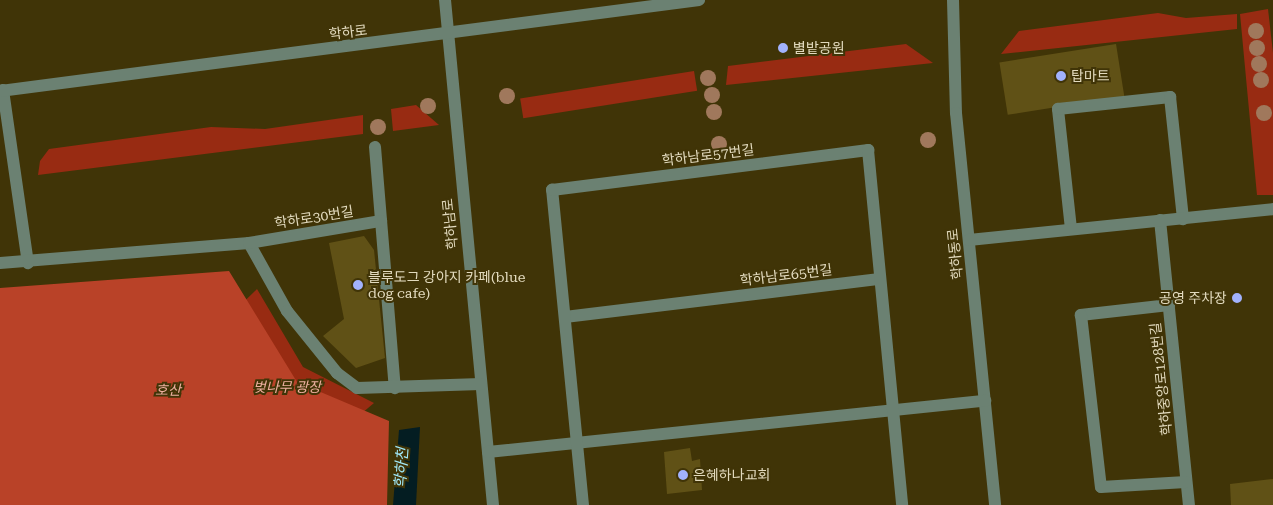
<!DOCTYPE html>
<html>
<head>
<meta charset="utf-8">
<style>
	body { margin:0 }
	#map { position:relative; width:1273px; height:505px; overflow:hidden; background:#403407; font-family:"Roboto Serif","Noto Sans KR",serif }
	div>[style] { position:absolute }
	.green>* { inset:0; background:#982b12; transform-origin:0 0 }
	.forest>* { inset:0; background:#b94228 }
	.water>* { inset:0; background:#041d22 }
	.building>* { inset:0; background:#605116; transform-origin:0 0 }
	.minor>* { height:12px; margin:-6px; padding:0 6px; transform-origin:6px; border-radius:6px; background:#6b8172 }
	.trees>* { width:16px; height:16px; margin:-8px; border-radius:50%; background:#a0785c }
	.dots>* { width:14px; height:14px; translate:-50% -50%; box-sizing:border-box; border:2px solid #403407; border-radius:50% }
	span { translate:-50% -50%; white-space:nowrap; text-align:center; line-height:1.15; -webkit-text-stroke:4px #403407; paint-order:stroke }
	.street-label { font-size:14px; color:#e2dabe }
	.poi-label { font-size:14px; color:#e2dabe }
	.left { translate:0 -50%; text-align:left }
	.right { translate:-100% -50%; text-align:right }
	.park-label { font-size:14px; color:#eeb0a1; font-style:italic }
	.water-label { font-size:15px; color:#a1eafb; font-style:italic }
</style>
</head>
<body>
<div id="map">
	<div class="green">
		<i style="clip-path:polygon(1268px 9px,1273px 53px,1273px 195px,1257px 195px,1240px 14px)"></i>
		<i style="clip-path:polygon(1158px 13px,1186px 18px,1237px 14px,1237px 29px,1001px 54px,1019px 31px)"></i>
		<i style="clip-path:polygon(906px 44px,933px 63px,726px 85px,728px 66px)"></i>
		<i style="left:694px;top:71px;width:20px;height:176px;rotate:81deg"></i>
		<i style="clip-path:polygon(416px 105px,439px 125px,393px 131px,391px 109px)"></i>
		<i style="clip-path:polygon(363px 115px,363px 134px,38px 175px,40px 161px,49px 149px,211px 127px,265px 129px)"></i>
		<i style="clip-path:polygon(257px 289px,303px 367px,374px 403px,336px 435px,222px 323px)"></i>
	</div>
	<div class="forest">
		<i style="clip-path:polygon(229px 271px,297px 382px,389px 421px,387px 505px,0 505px,0 288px)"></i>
	</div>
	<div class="water">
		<i style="clip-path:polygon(420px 427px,416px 505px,393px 505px,399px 430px)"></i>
	</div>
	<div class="building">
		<i style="left:1116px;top:44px;width:53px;height:118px;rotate:81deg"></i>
		<i style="clip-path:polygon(364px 236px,374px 250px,385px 358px,356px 368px,323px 336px,344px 319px,329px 243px)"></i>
		<i style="clip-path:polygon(690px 448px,692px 461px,700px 459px,702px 490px,667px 494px,664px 452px)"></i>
		<i style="clip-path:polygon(1273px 479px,1273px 505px,1231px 505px,1230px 484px)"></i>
	</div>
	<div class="minor">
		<i style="left:445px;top:0;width:507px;rotate:84.57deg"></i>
		<i style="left:953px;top:0;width:113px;rotate:88.5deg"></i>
		<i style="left:956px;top:113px;width:394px;rotate:84.3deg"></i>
		<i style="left:3px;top:90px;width:175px;rotate:81.8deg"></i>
		<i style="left:0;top:91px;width:705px;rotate:-7.42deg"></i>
		<i style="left:375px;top:147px;width:242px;rotate:85.3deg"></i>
		<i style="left:1160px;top:220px;width:286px;rotate:84.2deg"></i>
		<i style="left:1071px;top:229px;width:121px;rotate:-96.2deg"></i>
		<i style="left:1058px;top:109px;width:113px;rotate:-6.1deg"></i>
		<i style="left:1170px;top:97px;width:123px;rotate:83.9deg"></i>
		<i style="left:969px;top:240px;width:306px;rotate:-5.8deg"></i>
		<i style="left:249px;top:243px;width:78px;rotate:60.8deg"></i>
		<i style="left:287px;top:311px;width:80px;rotate:51.1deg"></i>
		<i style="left:337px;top:373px;width:25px;rotate:37deg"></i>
		<i style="left:357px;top:388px;width:124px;rotate:-1.8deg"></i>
		<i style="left:0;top:263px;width:250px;rotate:-4.6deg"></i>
		<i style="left:249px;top:243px;width:134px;rotate:-9.5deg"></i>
		<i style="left:1169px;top:305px;width:89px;rotate:173.5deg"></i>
		<i style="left:1081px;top:315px;width:173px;rotate:83.4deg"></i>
		<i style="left:1101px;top:487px;width:85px;rotate:-3.4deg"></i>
		<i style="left:565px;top:317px;width:317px;rotate:-6.9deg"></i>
		<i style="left:488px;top:452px;width:500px;rotate:-5.9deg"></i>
		<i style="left:583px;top:505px;width:317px;rotate:-95.6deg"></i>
		<i style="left:552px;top:190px;width:319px;rotate:-7.2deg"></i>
		<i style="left:868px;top:150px;width:357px;rotate:84.5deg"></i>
	</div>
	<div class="trees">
		<i style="left:1256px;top:31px"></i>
		<i style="left:1257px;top:48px"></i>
		<i style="left:1259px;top:64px"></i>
		<i style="left:708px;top:78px"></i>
		<i style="left:1261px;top:80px"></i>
		<i style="left:712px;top:95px"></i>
		<i style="left:507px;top:96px"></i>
		<i style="left:428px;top:106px"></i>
		<i style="left:714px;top:112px"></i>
		<i style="left:1264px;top:113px"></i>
		<i style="left:378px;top:127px"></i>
		<i style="left:928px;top:140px"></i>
		<i style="left:719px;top:144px"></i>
	</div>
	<div class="dots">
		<i style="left:783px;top:48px;background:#a2b2fd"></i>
		<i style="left:1061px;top:76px;background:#a2b2fd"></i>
		<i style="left:358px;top:285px;background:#a2b2fd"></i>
		<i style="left:1237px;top:298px;background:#a2b2fd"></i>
		<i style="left:683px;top:475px;background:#a2b2fd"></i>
	</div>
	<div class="street-label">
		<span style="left:348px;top:32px;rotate:-7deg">학하로</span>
		<span style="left:708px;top:155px;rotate:-7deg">학하남로57번길</span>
		<span style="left:314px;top:217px;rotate:-9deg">학하로30번길</span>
		<span style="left:450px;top:224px;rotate:-96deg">학하남로</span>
		<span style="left:955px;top:254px;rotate:-96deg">학하동로</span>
		<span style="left:786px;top:275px;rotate:-7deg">학하남로65번길</span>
		<span style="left:1161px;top:379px;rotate:-96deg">학하중앙로128번길</span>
	</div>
	<div class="poi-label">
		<span class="left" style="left:793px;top:48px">별밭공원</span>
		<span class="left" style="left:1071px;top:76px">탑마트</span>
		<span class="left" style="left:368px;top:285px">블루도그 강아지 카페(blue<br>dog cafe)</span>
		<span class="right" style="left:1227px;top:298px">공영 주차장</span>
		<span class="left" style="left:693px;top:475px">은혜하나교회</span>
	</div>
	<div class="park-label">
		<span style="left:287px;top:387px">벚나무 광장</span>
		<span style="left:168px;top:390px">호산</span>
	</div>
	<div class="water-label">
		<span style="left:402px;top:468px;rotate:-86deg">학하천</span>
	</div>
</div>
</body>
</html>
